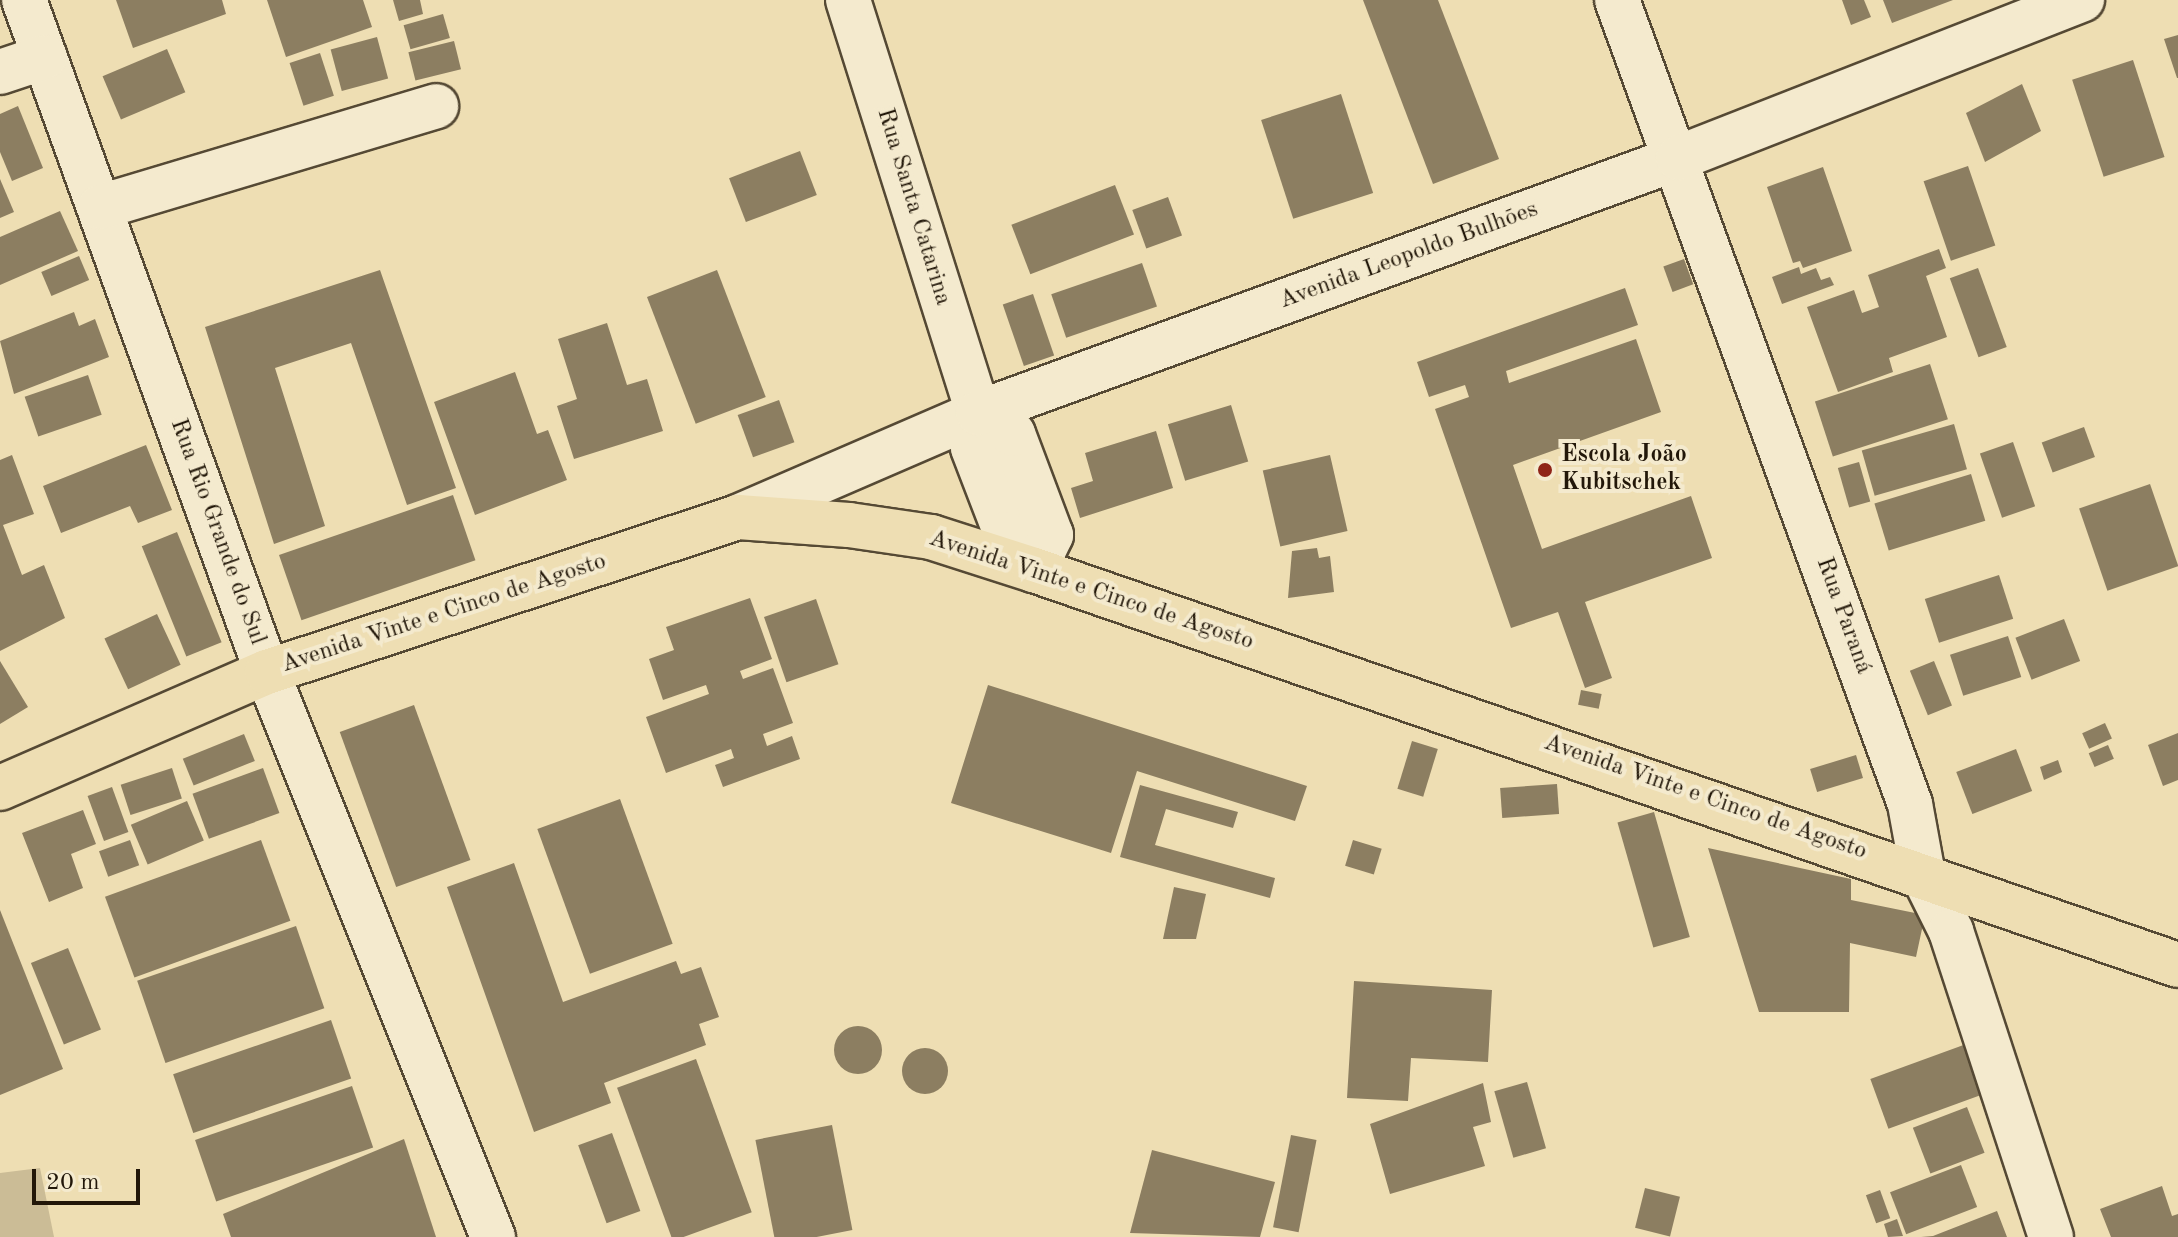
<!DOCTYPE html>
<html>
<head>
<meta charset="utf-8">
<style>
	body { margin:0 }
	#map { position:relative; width:2178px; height:1237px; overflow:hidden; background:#eedeb3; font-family:"Old Standard TT",serif }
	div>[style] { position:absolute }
	.green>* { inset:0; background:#cbbc96 }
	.building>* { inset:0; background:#8c7e61; transform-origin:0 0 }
	.round { border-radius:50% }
	.roads { filter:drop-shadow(2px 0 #554934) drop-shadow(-2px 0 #554934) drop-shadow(0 2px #554934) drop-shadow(0 -2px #554934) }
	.minor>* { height:44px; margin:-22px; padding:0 22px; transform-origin:22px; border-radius:22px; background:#f4eace }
	.major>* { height:44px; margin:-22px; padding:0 22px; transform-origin:22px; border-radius:22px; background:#eedeb3 }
	.dots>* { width:22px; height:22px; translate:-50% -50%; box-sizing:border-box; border:4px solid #f4eace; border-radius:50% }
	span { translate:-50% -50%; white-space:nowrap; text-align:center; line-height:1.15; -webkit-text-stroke:8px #f4eace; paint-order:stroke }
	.street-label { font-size:24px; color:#221709 }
	.poi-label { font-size:24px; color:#221709; font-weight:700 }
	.left { translate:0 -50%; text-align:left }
	.scale { position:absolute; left:32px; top:1169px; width:108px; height:36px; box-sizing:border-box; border:4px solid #221709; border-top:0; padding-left:10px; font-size:24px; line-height:28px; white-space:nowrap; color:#221709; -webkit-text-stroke:6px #f4eace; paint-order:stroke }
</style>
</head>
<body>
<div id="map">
	<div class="green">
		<i style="clip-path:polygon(40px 1168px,54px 1237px,0 1237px,0 1173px)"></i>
	</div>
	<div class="building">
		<i style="clip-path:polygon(116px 0,222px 0,226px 14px,133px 48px)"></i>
		<i style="clip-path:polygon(267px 0,363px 0,372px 27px,286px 57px)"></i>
		<i style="clip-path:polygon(393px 0,420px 0,423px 14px,399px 21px)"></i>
		<i style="clip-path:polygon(1363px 0,1438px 0,1499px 159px,1433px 184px)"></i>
		<i style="clip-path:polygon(1842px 0,1864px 0,1871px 17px,1851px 25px)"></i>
		<i style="clip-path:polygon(1883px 0,1953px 0,1892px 23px)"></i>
		<i style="left:443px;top:14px;width:25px;height:41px;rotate:74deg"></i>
		<i style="clip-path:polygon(2178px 35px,2178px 78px,2177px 78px,2164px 39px)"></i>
		<i style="left:377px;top:37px;width:43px;height:48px;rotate:75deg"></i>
		<i style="left:454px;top:41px;width:29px;height:47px;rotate:76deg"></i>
		<i style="left:167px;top:49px;width:47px;height:70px;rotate:67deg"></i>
		<i style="left:320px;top:53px;width:45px;height:32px;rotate:72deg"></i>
		<i style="left:2133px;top:60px;width:102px;height:64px;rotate:72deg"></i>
		<i style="clip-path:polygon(2022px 84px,2041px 131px,1985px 162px,1966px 113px)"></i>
		<i style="left:1341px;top:94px;width:104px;height:84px;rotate:72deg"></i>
		<i style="clip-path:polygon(18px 106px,43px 168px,12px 181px,0 152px,0 114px)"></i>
		<i style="left:800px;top:151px;width:47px;height:76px;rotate:69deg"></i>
		<i style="left:1968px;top:166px;width:84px;height:47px;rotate:71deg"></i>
		<i style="clip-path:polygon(1823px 167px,1852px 251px,1803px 268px,1800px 261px,1793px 263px,1767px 187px)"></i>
		<i style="clip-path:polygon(0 179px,14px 212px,0 218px)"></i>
		<i style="left:1115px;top:185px;width:53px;height:111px;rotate:69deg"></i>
		<i style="left:1168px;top:197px;width:41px;height:38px;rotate:70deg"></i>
		<i style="clip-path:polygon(60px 211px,78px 251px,0 285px,0 237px)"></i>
		<i style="clip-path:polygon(1939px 249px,1946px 268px,1926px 276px,1947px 337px,1889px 358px,1893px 372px,1838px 392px,1807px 307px,1854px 290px,1862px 313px,1879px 307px,1868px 275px)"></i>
		<i style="left:79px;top:256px;width:26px;height:41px;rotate:67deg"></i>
		<i style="left:1684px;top:259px;width:27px;height:22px;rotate:70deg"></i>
		<i style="left:1142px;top:263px;width:46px;height:96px;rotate:71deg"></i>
		<i style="clip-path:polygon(1799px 267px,1801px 274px,1816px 268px,1821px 280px,1830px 277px,1834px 285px,1782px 304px,1772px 277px)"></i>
		<i style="left:1978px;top:268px;width:84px;height:30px;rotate:70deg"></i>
		<i style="clip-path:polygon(380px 270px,456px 488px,407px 505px,351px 343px,275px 368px,325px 526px,274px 544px,205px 327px)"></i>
		<i style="left:717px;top:270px;width:136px;height:75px;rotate:69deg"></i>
		<i style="clip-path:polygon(1625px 288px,1638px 325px,1506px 371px,1509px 383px,1636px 339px,1661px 412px,1513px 465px,1542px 549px,1691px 496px,1712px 558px,1585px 602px,1612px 678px,1585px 688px,1558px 612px,1511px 628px,1435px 409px,1469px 397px,1465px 385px,1429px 397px,1417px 362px)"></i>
		<i style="left:1033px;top:294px;width:65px;height:32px;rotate:71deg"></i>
		<i style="clip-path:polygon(74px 312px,79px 326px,95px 319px,109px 357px,14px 394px,0 341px)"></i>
		<i style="clip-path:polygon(607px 323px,627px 385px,647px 379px,663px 431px,574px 459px,557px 406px,577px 399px,558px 339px)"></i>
		<i style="left:1930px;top:364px;width:58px;height:121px;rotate:72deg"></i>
		<i style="clip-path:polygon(515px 372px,537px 434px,548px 430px,567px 480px,475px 515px,434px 402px)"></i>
		<i style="left:88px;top:375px;width:42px;height:67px;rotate:71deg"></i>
		<i style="left:779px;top:400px;width:45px;height:44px;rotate:70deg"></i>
		<i style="left:1231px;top:405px;width:59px;height:66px;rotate:73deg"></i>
		<i style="left:1954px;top:424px;width:47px;height:96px;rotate:74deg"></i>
		<i style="left:2084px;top:427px;width:32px;height:45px;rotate:70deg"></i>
		<i style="clip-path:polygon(1156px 431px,1173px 488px,1080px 518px,1071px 488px,1093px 481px,1085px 453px)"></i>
		<i style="left:2013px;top:442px;width:68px;height:35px;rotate:71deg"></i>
		<i style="clip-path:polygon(146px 445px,172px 510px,138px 523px,130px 506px,61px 533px,43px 486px)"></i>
		<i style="clip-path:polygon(12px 455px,34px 514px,3px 525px,22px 575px,44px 565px,65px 618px,0 651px,0 460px)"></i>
		<i style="left:1330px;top:455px;width:78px;height:69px;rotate:77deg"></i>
		<i style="left:1859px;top:462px;width:41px;height:22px;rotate:74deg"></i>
		<i style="left:1971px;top:474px;width:49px;height:101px;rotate:73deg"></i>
		<i style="left:2150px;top:484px;width:87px;height:75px;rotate:71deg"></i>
		<i style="left:453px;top:495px;width:69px;height:184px;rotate:71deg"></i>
		<i style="left:177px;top:532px;width:119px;height:38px;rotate:68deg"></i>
		<i style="clip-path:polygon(1317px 548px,1319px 558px,1330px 556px,1334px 592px,1288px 598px,1292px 551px)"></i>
		<i style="left:1999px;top:575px;width:46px;height:78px;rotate:72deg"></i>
		<i style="clip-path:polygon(750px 598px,772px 659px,740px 671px,743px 679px,773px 668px,793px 723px,763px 734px,767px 746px,792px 736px,800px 759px,723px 787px,715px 765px,734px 758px,731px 749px,666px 773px,646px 717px,709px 694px,706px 685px,663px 700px,649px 659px,674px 650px,666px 627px)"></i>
		<i style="left:816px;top:599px;width:69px;height:55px;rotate:71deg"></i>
		<i style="left:157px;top:614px;width:56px;height:58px;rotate:65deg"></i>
		<i style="left:2064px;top:619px;width:45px;height:52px;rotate:69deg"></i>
		<i style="left:2008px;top:636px;width:43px;height:61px;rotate:72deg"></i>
		<i style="clip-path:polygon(0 661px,28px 707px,0 724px)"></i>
		<i style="left:1934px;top:661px;width:48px;height:26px;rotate:68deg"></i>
		<i style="clip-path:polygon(988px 685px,1307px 786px,1295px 821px,1137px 771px,1111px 853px,951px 803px)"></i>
		<i style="left:1581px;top:690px;width:21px;height:15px;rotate:11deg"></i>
		<i style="left:414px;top:705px;width:165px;height:79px;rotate:70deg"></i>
		<i style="left:2105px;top:723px;width:17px;height:25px;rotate:66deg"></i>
		<i style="clip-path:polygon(2178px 733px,2178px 780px,2163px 786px,2148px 745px)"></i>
		<i style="left:244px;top:734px;width:29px;height:66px;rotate:68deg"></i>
		<i style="left:1412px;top:741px;width:27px;height:50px;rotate:17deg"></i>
		<i style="left:2108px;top:745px;width:15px;height:21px;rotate:67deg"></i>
		<i style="left:2016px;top:749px;width:45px;height:64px;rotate:69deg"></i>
		<i style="left:1856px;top:755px;width:24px;height:48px;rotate:73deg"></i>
		<i style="clip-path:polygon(2058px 760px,2062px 772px,2044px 780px,2040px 767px)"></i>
		<i style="left:172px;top:768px;width:32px;height:54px;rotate:72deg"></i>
		<i style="left:263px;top:768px;width:48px;height:75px;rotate:70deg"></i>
		<i style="left:1557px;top:784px;width:30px;height:57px;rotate:86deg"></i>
		<i style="clip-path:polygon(1140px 785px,1238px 812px,1233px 828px,1166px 809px,1155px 845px,1275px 878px,1270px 898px,1120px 857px)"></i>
		<i style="left:112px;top:787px;width:48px;height:26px;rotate:70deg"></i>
		<i style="left:620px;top:799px;width:154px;height:88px;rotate:70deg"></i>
		<i style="left:187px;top:801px;width:43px;height:61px;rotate:67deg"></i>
		<i style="clip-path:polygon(83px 810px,96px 844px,71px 854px,83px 888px,49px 902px,22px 833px)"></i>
		<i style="left:1654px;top:812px;width:130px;height:38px;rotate:74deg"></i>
		<i style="left:130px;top:840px;width:27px;height:33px;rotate:70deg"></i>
		<i style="left:261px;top:840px;width:86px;height:166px;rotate:70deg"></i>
		<i style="left:1353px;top:840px;width:30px;height:27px;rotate:17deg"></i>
		<i style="clip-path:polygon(1708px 848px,1851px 879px,1851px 900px,1925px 915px,1916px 957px,1850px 943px,1849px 1012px,1759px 1012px)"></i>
		<i style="clip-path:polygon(514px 863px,563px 1002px,676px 961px,681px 974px,701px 967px,719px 1017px,699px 1024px,706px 1045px,604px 1083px,611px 1103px,534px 1132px,447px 887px)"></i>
		<i style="clip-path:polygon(1174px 887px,1206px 894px,1196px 939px,1163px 939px)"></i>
		<i style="clip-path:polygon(0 910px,63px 1069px,0 1095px)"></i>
		<i style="left:296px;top:926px;width:87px;height:168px;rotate:71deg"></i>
		<i style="left:68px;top:948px;width:88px;height:40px;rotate:68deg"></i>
		<i style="clip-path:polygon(1354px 981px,1492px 990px,1488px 1062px,1411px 1058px,1408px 1101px,1347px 1098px)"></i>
		<i style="left:331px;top:1020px;width:62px;height:167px;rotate:71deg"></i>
		<i class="round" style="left:834px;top:1026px;width:48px;height:48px"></i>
		<i style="left:1969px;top:1043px;width:53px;height:105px;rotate:70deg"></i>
		<i class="round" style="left:902px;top:1048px;width:46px;height:46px"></i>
		<i style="left:696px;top:1059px;width:163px;height:84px;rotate:70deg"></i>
		<i style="left:1527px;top:1082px;width:69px;height:34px;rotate:74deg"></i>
		<i style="clip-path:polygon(1483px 1083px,1491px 1122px,1473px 1127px,1485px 1166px,1390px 1194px,1370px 1124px)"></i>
		<i style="left:352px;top:1086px;width:65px;height:166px;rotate:71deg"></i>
		<i style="left:1967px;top:1107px;width:49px;height:58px;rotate:69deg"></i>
		<i style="left:832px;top:1125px;width:107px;height:78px;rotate:79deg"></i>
		<i style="left:612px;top:1133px;width:83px;height:36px;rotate:70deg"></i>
		<i style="left:1291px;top:1135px;width:26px;height:94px;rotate:11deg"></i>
		<i style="clip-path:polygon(404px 1139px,436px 1237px,231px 1237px,223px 1214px)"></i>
		<i style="clip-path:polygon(1152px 1150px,1275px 1182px,1260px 1237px,1130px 1233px)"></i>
		<i style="left:1961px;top:1165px;width:45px;height:76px;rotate:69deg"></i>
		<i style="clip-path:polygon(2162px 1186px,2172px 1216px,2178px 1214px,2178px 1237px,2111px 1237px,2100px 1209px)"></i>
		<i style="left:1645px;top:1188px;width:36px;height:41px;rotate:14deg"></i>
		<i style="left:1880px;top:1190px;width:30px;height:15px;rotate:70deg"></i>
		<i style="clip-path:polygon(1997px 1211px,2007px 1237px,1921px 1237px,1933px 1236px)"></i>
		<i style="clip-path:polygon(1897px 1219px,1903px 1236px,1888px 1237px,1884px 1224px)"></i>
	</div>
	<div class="roads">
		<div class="minor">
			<i style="left:24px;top:0;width:715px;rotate:70.12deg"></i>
			<i style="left:267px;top:672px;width:609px;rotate:68.2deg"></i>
			<i style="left:848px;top:0;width:433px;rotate:72.5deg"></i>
			<i style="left:978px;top:413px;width:35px;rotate:98deg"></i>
			<i style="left:973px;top:448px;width:92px;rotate:69deg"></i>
			<i style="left:1006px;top:534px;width:46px;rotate:52.1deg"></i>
			<i style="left:1034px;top:570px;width:39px;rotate:-64deg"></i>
			<i style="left:1051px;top:535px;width:108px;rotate:-110.6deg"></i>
			<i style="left:1013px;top:434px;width:41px;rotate:-149deg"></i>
			<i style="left:1617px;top:0;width:856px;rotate:69.98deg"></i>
			<i style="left:1910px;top:804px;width:72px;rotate:79.6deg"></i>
			<i style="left:1923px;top:875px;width:63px;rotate:63.4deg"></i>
			<i style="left:1951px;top:931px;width:322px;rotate:71.9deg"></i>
			<i style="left:0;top:72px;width:47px;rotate:-18.4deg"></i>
			<i style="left:100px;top:207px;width:351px;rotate:-16.7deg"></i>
			<i style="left:738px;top:517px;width:262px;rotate:-23.4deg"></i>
			<i style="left:978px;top:413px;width:745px;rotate:-20.02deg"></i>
			<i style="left:1678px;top:158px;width:434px;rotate:-21.4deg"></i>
		</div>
		<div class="major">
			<i style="left:0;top:788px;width:291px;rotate:-23.5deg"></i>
			<i style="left:267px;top:672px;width:496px;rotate:-18.2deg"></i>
			<i style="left:738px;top:517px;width:111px;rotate:4.1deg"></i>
			<i style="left:849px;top:525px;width:83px;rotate:8.3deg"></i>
			<i style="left:931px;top:537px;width:108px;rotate:17.8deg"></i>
			<i style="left:1034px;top:570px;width:1210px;rotate:19.05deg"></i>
		</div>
	</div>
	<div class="dots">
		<i style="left:1545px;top:470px;background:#8f2418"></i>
	</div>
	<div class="street-label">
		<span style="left:913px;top:207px;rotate:73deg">Rua Santa Catarina</span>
		<span style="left:1409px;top:256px;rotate:-20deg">Avenida Leopoldo Bulhões</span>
		<span style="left:217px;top:532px;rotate:70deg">Rua Rio Grande do Sul</span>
		<span style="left:1091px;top:591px;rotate:18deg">Avenida Vinte e Cinco de Agosto</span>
		<span style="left:444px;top:614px;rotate:-18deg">Avenida Vinte e Cinco de Agosto</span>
		<span style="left:1843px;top:616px;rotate:70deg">Rua Paraná</span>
		<span style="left:1705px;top:798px;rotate:19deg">Avenida Vinte e Cinco de Agosto</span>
	</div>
	<div class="poi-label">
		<span class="left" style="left:1561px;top:470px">Escola João<br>Kubitschek</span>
	</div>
	<div class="scale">20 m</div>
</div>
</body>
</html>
